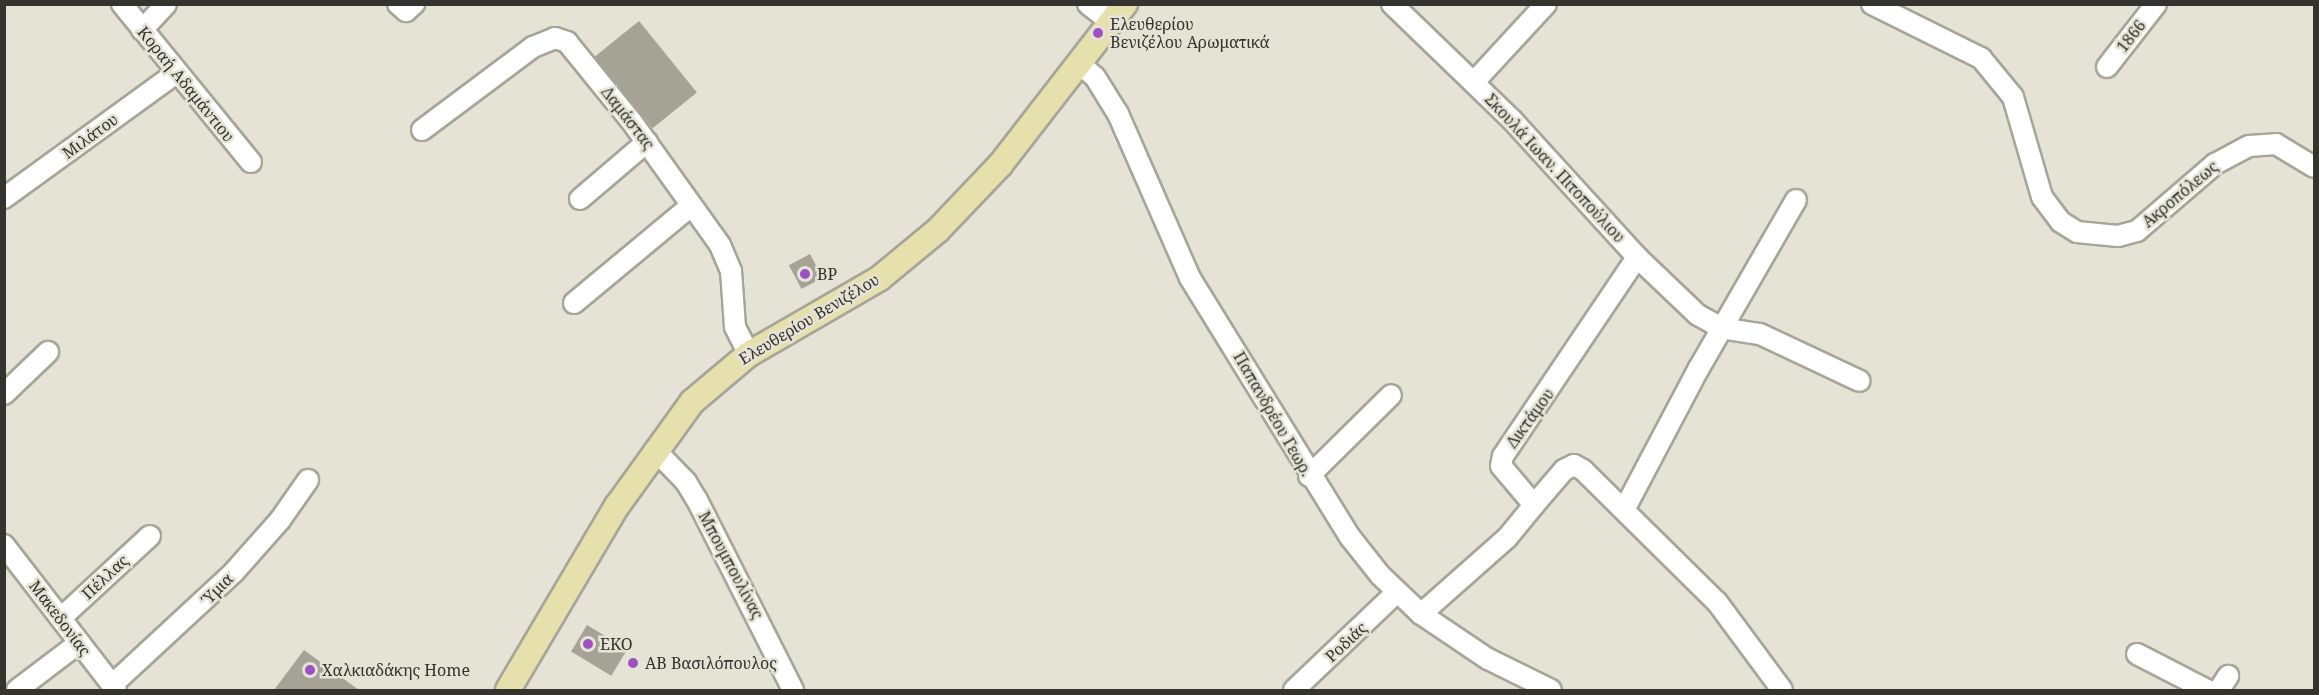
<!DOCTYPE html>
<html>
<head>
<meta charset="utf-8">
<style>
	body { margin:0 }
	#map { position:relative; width:2319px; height:695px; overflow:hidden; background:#e4e3d5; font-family:"Noto Serif",serif }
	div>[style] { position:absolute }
	.building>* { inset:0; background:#a4a396; transform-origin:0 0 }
	.roads { filter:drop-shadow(2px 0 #a6a598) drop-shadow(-2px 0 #a6a598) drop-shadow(0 2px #a6a598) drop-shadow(0 -2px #a6a598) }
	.minor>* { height:20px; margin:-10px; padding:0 10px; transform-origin:10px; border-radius:10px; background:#fff }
	.major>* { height:24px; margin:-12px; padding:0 12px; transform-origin:12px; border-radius:12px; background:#e6e0ad }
	.dots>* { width:16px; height:16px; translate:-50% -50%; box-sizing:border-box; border:3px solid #e4e3d5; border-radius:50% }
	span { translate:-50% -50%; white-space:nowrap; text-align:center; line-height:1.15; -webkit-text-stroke:5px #e4e3d5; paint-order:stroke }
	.poi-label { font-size:16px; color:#34332e }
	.left { translate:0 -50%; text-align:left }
	.street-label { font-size:16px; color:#34332e }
	.frame { position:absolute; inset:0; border:6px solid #34332e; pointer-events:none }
</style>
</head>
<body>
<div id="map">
	<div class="building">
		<i style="left:639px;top:21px;width:92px;height:57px;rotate:51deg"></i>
		<i style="left:810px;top:254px;width:27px;height:24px;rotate:62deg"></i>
		<i style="left:587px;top:625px;width:47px;height:31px;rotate:31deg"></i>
		<i style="clip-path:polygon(304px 650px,359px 690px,274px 690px)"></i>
	</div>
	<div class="roads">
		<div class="minor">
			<i style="left:122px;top:4px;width:204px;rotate:50.8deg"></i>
			<i style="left:398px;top:4px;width:11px;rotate:41deg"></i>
			<i style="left:406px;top:11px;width:11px;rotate:-41deg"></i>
			<i style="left:1088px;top:4px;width:31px;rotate:38deg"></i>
			<i style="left:1392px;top:4px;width:167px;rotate:44deg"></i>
			<i style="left:1512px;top:120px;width:185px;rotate:47.6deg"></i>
			<i style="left:1637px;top:257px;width:84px;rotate:43.6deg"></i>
			<i style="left:1698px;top:315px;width:26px;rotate:29deg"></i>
			<i style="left:1721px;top:328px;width:39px;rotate:9deg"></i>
			<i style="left:1760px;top:334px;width:110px;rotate:25.2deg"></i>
			<i style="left:1872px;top:4px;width:122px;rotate:26.4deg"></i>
			<i style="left:1981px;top:58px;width:50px;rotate:50.6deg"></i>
			<i style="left:2013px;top:97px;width:104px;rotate:73.8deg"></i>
			<i style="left:2042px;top:197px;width:31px;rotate:53deg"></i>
			<i style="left:2061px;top:222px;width:19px;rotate:32deg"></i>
			<i style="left:2077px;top:232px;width:41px;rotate:5.6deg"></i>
			<i style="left:2118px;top:236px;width:20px;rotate:-15deg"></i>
			<i style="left:2137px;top:231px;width:103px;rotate:-40.7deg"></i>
			<i style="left:2215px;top:164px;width:38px;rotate:-28deg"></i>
			<i style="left:2249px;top:146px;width:27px;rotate:-4deg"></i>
			<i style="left:2276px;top:144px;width:44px;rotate:31.2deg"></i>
			<i style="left:142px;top:30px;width:35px;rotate:-47deg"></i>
			<i style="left:1081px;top:65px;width:18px;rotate:41deg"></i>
			<i style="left:1095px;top:77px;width:44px;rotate:58.1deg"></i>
			<i style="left:1118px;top:114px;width:179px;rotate:66.3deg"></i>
			<i style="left:1190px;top:278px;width:304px;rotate:58.3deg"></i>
			<i style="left:1350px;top:537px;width:48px;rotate:51.7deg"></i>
			<i style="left:1380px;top:575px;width:57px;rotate:43.6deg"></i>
			<i style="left:1421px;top:614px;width:81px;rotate:33.9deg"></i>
			<i style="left:1488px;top:659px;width:70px;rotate:26.2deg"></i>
			<i style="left:2107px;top:67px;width:80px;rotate:-52.1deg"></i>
			<i style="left:1474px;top:82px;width:106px;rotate:-47.3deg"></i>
			<i style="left:422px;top:130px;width:139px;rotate:-36.8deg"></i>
			<i style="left:533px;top:47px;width:24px;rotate:-22deg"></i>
			<i style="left:555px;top:38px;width:13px;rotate:18deg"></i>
			<i style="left:567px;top:42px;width:103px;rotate:50.9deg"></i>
			<i style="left:632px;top:122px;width:151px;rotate:54.4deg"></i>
			<i style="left:720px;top:245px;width:28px;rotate:67deg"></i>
			<i style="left:731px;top:271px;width:56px;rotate:85.9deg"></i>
			<i style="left:735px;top:327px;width:30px;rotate:63deg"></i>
			<i style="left:4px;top:198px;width:213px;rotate:-36deg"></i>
			<i style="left:580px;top:199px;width:88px;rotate:-40.4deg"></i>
			<i style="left:574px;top:303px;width:153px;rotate:-39.7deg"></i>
			<i style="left:4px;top:394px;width:61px;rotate:-43.7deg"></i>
			<i style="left:655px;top:450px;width:45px;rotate:45.9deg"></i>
			<i style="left:686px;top:482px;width:21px;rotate:59deg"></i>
			<i style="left:697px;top:500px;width:213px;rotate:63.2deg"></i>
			<i style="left:1309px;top:476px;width:115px;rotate:-44.6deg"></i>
			<i style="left:1534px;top:505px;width:46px;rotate:-49.4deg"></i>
			<i style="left:1564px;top:470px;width:11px;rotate:-27deg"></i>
			<i style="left:1574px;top:465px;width:10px;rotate:29deg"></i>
			<i style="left:1583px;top:470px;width:188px;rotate:44.6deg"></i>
			<i style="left:1717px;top:602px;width:109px;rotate:53.5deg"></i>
			<i style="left:1624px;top:510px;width:161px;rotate:-62.2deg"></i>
			<i style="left:1699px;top:368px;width:194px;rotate:-60deg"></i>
			<i style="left:4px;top:545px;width:183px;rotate:52.3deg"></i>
			<i style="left:1421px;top:614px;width:115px;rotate:-41.5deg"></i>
			<i style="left:1507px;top:538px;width:43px;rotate:-50.7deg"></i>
			<i style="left:1534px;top:505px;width:51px;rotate:-130.2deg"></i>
			<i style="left:1501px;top:466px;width:10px;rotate:-79deg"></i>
			<i style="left:1503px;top:456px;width:240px;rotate:-56deg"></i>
			<i style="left:61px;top:618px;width:121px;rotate:-42.7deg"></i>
			<i style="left:2137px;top:654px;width:79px;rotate:27.2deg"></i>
			<i style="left:112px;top:685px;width:166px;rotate:-42.8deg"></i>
			<i style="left:234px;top:572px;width:69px;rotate:-48.5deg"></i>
			<i style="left:280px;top:520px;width:49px;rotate:-55deg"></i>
			<i style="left:17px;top:690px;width:78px;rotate:-37.2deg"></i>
			<i style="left:1294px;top:690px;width:142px;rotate:-43.6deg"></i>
			<i style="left:2219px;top:690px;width:17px;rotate:-57deg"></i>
		</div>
		<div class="major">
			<i style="left:508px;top:690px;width:214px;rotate:-59.4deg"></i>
			<i style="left:617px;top:506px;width:128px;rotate:-54.2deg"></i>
			<i style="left:692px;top:402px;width:75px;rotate:-40.1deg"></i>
			<i style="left:749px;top:354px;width:151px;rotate:-30.1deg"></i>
			<i style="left:880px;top:278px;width:75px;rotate:-39.6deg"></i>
			<i style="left:938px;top:230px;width:90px;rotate:-46.4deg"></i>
			<i style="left:1000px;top:165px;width:204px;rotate:-52.2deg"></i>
		</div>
	</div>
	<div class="dots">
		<i style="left:1098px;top:33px;background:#9d51c3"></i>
		<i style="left:805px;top:274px;background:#9d51c3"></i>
		<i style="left:588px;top:644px;background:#9d51c3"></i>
		<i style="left:633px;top:663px;background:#9d51c3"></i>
		<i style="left:310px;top:670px;background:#9d51c3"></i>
	</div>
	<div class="poi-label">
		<span class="left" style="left:1110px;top:33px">Ελευθερίου<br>Βενιζέλου Αρωματικά</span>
		<span class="left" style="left:817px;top:274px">BP</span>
		<span class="left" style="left:600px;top:644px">EKO</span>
		<span class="left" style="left:645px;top:663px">ΑΒ Βασιλόπουλος</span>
		<span class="left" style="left:322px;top:670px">Χαλκιαδάκης Home</span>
	</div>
	<div class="street-label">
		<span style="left:2131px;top:36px;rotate:-52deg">1866</span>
		<span style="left:186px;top:84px;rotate:51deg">Κοραή Αδαμάντιου</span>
		<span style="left:628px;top:118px;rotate:52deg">Δαμάστας</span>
		<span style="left:90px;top:136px;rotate:-36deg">Μιλάτου</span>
		<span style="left:1555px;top:168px;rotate:47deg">Σκουλά Ιωαν. Πιτοπούλιου</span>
		<span style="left:2180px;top:194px;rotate:-40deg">Ακροπόλεως</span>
		<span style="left:809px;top:319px;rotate:-31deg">Ελευθερίου Βενιζέλου</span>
		<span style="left:1273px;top:414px;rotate:60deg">Παπανδρέου Γεωρ.</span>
		<span style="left:1530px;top:418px;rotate:-54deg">Δικτάμου</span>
		<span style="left:731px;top:565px;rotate:62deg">Μπουμπουλίνας</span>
		<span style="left:105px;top:577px;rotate:-43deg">Πέλλας</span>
		<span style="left:217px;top:589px;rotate:-45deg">Ύμια</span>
		<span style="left:60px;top:618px;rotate:53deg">Μακεδονίας</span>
		<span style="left:1346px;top:642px;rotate:-43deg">Ροδιάς</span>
	</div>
	<div class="frame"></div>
</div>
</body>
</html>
